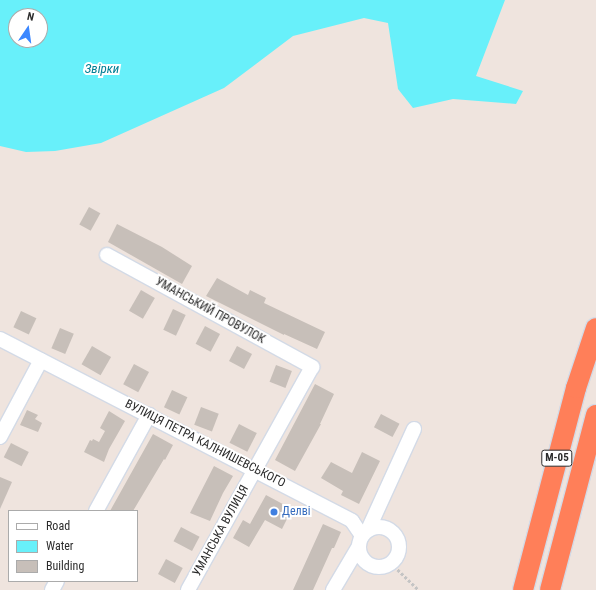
<!DOCTYPE html>
<html>
<head>
<meta charset="utf-8">
<style>
	body { margin:0 }
	#map { position:relative; width:596px; height:590px; overflow:hidden; background:#efe4de; font-family:"Roboto Condensed",sans-serif }
	div>[style] { position:absolute }
	.water>* { inset:0; background:#68f0fa }
	.building>* { inset:0; background:#c7bfb9; transform-origin:0 0 }
	.path>* { height:2.5px; margin-top:-1.25px; transform-origin:0; background:repeating-linear-gradient(90deg,#c4c4c4 0 3px,transparent 0 5px) }
	.roads { filter:drop-shadow(1px 0 #d3dae6) drop-shadow(-1px 0 #d3dae6) drop-shadow(0 1px #d3dae6) drop-shadow(0 -1px #d3dae6) }
	.minor>* { height:14px; margin:-7px; padding:0 7px; transform-origin:7px; border-radius:7px; background:#fff }
	.minor>.ring { margin:-7px; padding:0; box-sizing:content-box; background:none; border:14px solid #fff; border-radius:50% }
	.highway>* { height:20px; margin:-10px; padding:0 10px; transform-origin:10px; border-radius:10px; background:#ff7f59 }
	.dots>* { width:11px; height:11px; translate:-50% -50%; box-sizing:border-box; border:2px solid #fff; border-radius:50% }
	span { translate:-50% -50%; white-space:nowrap; text-align:center; line-height:1.15; -webkit-text-stroke:4px #fff; paint-order:stroke }
	.shield-label span { padding:1px 3px; background:#fff; border:1px solid; border-radius:3px; -webkit-text-stroke-width:0 }
	.shield-label { font-size:11px; color:#2c2c2c; font-weight:700 }
	.street-label { font-size:12px; color:#2c2c2c }
	.shop-label { font-size:12px; color:#366cbe }
	.left { translate:0 -50%; text-align:left }
	.water-label { font-size:13px; color:#038095; font-style:italic }
	.legend { position:absolute; left:8px; top:510px; width:130px; height:72px; box-sizing:border-box; background:#fff; border:1px solid #ababab; margin:0; padding:5px 7px; list-style:none; font-size:12px; color:#2c2c2c }
	.legend li { display:flex; align-items:center; gap:8px; height:20px }
	.legend b { width:20px; border:1px solid #ababab }
	.north { position:absolute; left:8px; top:8px; width:40px; height:40px; box-sizing:border-box; background:#fff; border:1px solid #ababab; border-radius:50%; rotate:13deg; font-size:11px; font-weight:700; line-height:16px; text-align:center; color:#2c2c2c }
	.north::after { content:''; display:block; margin:auto; width:14px; height:18px; background:#3b87ff; clip-path:polygon(50% 0,100% 100%,50% 72%,0 100%) }
</style>
</head>
<body>
<div id="map">
	<div class="water">
		<i style="clip-path:polygon(evenodd,0 0,505px 0,476px 76px,523px 91px,516px 104px,453px 99px,413px 108px,398px 89px,388px 23px,364px 18px,293px 36px,224px 88px,101px 143px,55px 151px,26px 152px,0 146px,0 0,16px 16px,40px 16px,40px 40px,16px 40px,16px 16px)"></i>
	</div>
	<div class="building">
		<i style="left:89px;top:207px;width:13px;height:20px;rotate:29deg"></i>
		<i style="clip-path:polygon(117px 224px,162px 247px,192px 266px,182px 284px,108px 242px)"></i>
		<i style="clip-path:polygon(217px 278px,248px 295px,250px 290px,266px 298px,264px 303px,325px 332px,317px 349px,284px 334px,284px 335px,206px 296px)"></i>
		<i style="left:141px;top:290px;width:16px;height:24px;rotate:30deg"></i>
		<i style="left:173px;top:309px;width:14px;height:23px;rotate:25deg"></i>
		<i style="left:21px;top:311px;width:17px;height:18px;rotate:25deg"></i>
		<i style="left:205px;top:326px;width:17px;height:20px;rotate:28deg"></i>
		<i style="left:60px;top:328px;width:15px;height:22px;rotate:23deg"></i>
		<i style="left:92px;top:346px;width:22px;height:21px;rotate:30deg"></i>
		<i style="left:237px;top:346px;width:17px;height:17px;rotate:28deg"></i>
		<i style="left:134px;top:364px;width:17px;height:23px;rotate:28deg"></i>
		<i style="left:276px;top:365px;width:17px;height:18px;rotate:21deg"></i>
		<i style="clip-path:polygon(315px 384px,334px 394px,320px 424px,321px 424px,295px 471px,275px 460px)"></i>
		<i style="left:172px;top:390px;width:17px;height:19px;rotate:25deg"></i>
		<i style="left:201px;top:407px;width:19px;height:19px;rotate:21deg"></i>
		<i style="clip-path:polygon(27px 410px,38px 415px,35px 419px,42px 423px,38px 432px,20px 425px)"></i>
		<i style="clip-path:polygon(109px 411px,125px 421px,109px 449px,104px 462px,84px 452px,90px 440px,92px 441px,93px 439px,99px 442px,105px 431px,100px 428px)"></i>
		<i style="left:381px;top:414px;width:21px;height:15px;rotate:28deg"></i>
		<i style="left:239px;top:424px;width:20px;height:21px;rotate:27deg"></i>
		<i style="clip-path:polygon(153px 434px,173px 445px,165px 460px,164px 459px,133px 511px,110px 511px)"></i>
		<i style="left:11px;top:443px;width:20px;height:16px;rotate:27deg"></i>
		<i style="clip-path:polygon(362px 452px,380px 461px,359px 504px,341px 495px,343px 491px,321px 478px,331px 462px,352px 473px)"></i>
		<i style="clip-path:polygon(214px 466px,233px 476px,223px 493px,210px 521px,190px 513px)"></i>
		<i style="clip-path:polygon(0 477px,12px 482px,0 509px)"></i>
		<i style="clip-path:polygon(266px 495px,292px 509px,282px 529px,265px 520px,249px 547px,233px 538px,243px 520px,250px 524px)"></i>
		<i style="clip-path:polygon(323px 524px,341px 532px,334px 548px,332px 548px,313px 590px,293px 590px)"></i>
		<i style="left:181px;top:527px;width:21px;height:16px;rotate:28deg"></i>
		<i style="left:166px;top:559px;width:19px;height:17px;rotate:28deg"></i>
	</div>
	<div class="path">
		<i style="left:387px;top:565px;width:7px;rotate:8deg"></i>
		<i style="left:394px;top:566px;width:35px;rotate:44deg"></i>
	</div>
	<div class="roads">
		<div class="minor">
			<i style="left:107px;top:255px;width:234px;rotate:28.6deg"></i>
			<i style="left:312px;top:367px;width:255px;rotate:119.1deg"></i>
			<i style="left:0;top:339px;width:396px;rotate:27.3deg"></i>
			<i style="left:352px;top:521px;width:18px;rotate:56deg"></i>
			<i style="left:0;top:437px;width:87px;rotate:-62deg"></i>
			<i style="left:96px;top:511px;width:110px;rotate:-61.1deg"></i>
			<i class="ring" style="left:359px;top:527px;width:26px;height:26px"></i>
			<i style="left:368px;top:530px;width:111px;rotate:-65.5deg"></i>
			<i style="left:52px;top:590px;width:10px;rotate:-61deg"></i>
			<i style="left:333px;top:590px;width:51px;rotate:-59.4deg"></i>
		</div>
		<div class="highway">
			<i style="left:523px;top:590px;width:209px;rotate:-75.3deg"></i>
			<i style="left:576px;top:388px;width:63px;rotate:-71.6deg"></i>
			<i style="left:550px;top:590px;width:181px;rotate:-75.3deg"></i>
		</div>
	</div>
	<div class="dots">
		<i style="left:274px;top:512px;background:#3f7fe0"></i>
	</div>
	<div class="shield-label">
		<span style="left:557px;top:458px">М-05</span>
	</div>
	<div class="street-label">
		<span style="left:210px;top:311px;rotate:29deg">УМАНСЬКИЙ ПРОВУЛОК</span>
		<span style="left:205px;top:444px;rotate:27deg">ВУЛИЦЯ ПЕТРА КАЛНИШЕВСЬКОГО</span>
		<span style="left:221px;top:531px;rotate:-61deg">УМАНСЬКА ВУЛИЦЯ</span>
	</div>
	<div class="shop-label">
		<span class="left" style="left:282px;top:512px">Делві</span>
	</div>
	<div class="water-label">
		<span style="left:102px;top:69px">Звірки</span>
	</div>
	<ul class="legend">
	<li><b style="height:5px;background:#fff"></b>Road</li>
	<li><b style="height:11px;background:#68f0fa"></b>Water</li>
	<li><b style="height:11px;background:#c7bfb9"></b>Building</li>
	</ul>
	<div class="north">N</div>
</div>
</body>
</html>
